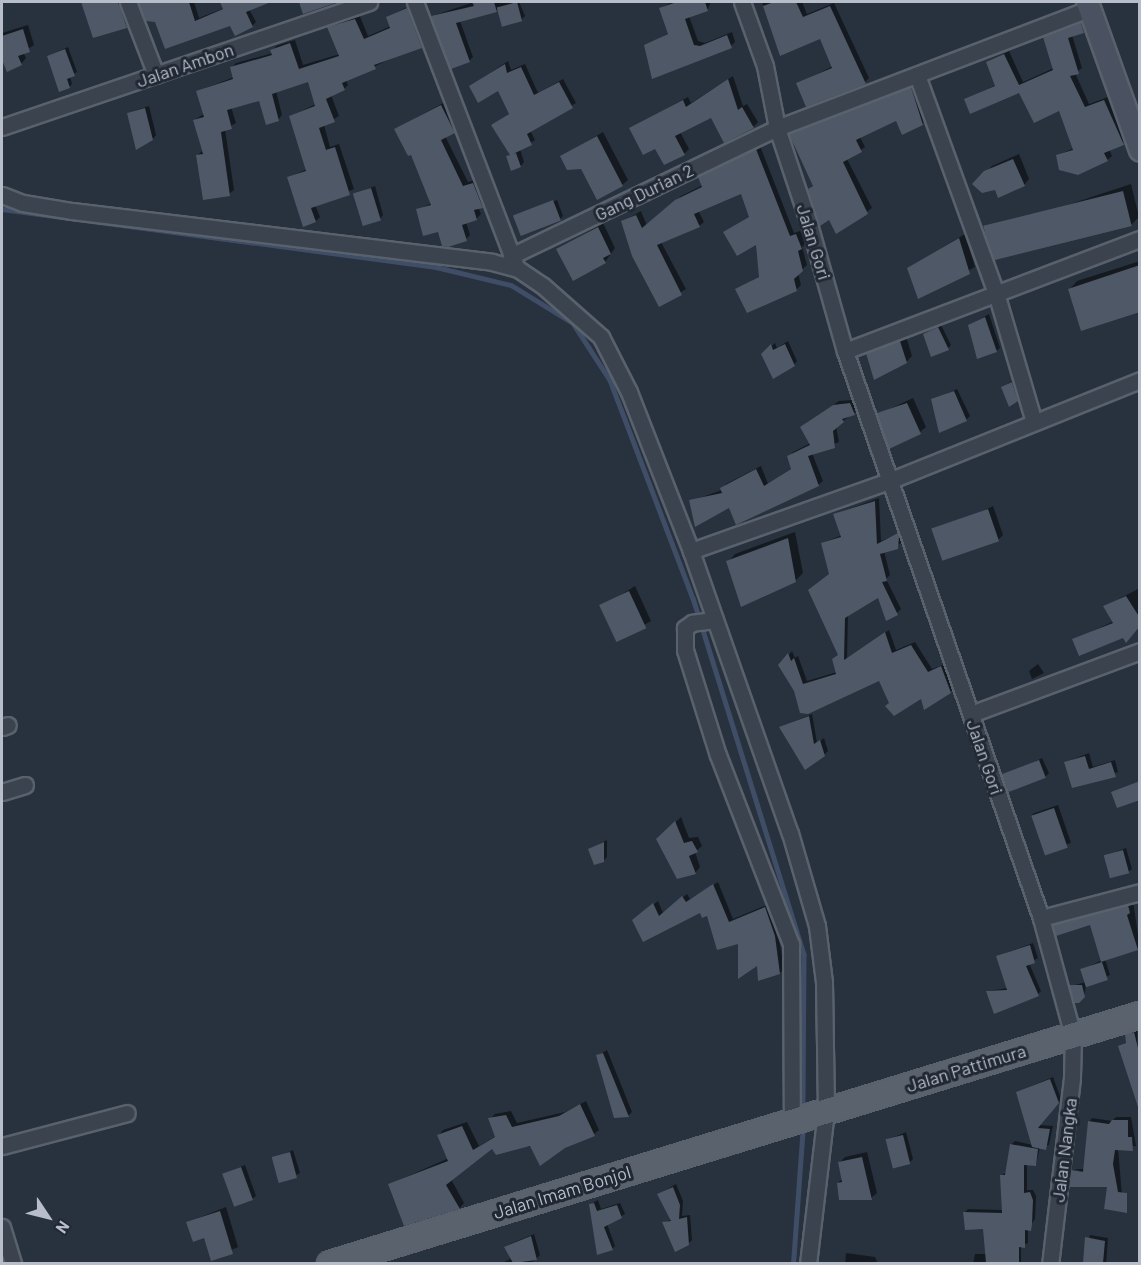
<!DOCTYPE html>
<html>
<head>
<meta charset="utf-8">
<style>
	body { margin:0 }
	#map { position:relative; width:1141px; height:1265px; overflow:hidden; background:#28313e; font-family:Barlow,sans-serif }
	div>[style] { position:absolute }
	.shadow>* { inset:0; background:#0007; transform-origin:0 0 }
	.stream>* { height:4.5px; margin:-2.25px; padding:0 2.25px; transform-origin:2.25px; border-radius:2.25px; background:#3f4e66 }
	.building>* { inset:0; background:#4e5867; transform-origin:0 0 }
	.roads { filter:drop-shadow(2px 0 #59616c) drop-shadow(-2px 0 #59616c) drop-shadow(0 2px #59616c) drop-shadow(0 -2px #59616c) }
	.minor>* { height:15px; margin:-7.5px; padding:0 7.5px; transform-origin:7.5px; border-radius:7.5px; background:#3b434e }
	.secondary>* { height:21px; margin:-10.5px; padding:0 10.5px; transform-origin:10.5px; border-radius:10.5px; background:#4a5261 }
	.primary>* { height:24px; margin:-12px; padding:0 12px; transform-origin:12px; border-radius:12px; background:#5a626e }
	span { translate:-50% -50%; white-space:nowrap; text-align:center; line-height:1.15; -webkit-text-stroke:6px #202834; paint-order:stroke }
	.street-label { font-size:18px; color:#b8bec9 }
	.frame { position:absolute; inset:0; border:3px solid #b8bec9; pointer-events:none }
	.north { position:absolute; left:18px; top:1187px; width:60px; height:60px; -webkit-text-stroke:4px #202834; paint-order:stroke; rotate:125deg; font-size:16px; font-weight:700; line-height:24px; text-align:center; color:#b8bec9 }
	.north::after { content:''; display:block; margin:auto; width:21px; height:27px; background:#b8bec9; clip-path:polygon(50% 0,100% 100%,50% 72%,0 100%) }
</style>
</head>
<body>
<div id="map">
	<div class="shadow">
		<i style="clip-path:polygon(83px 2px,123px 2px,130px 23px,94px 36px)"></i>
		<i style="clip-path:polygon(140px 2px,194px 2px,199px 18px,224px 8px,222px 2px,268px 2px,249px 9px,256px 22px,252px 26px,147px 20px)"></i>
		<i style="clip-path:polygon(474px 2px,519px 2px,525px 16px,521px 20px,499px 10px,460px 21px,473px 57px,469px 61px,432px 16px)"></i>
		<i style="clip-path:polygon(672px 2px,711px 2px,708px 9px,689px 16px,698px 41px,705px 43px,732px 32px,735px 42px,731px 46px,645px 46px,669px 33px,661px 8px)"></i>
		<i style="clip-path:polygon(762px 2px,802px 2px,807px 14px,834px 3px,869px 78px,865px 82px,798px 84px,833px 66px,821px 37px,781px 54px)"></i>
		<i style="clip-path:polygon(411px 5px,426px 42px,346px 80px,348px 85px,344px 89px,331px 95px,339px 116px,324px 125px,330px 147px,339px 144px,354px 189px,315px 205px,320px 217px,316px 221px,288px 178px,307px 169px,291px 116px,316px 104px,309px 80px,276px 91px,282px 115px,278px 120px,260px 99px,231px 107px,236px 123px,225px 129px,234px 190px,229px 194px,198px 155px,202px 151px,194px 120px,204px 114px,198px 91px,234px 77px,231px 68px,236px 63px,273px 53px,276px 46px,295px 40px,303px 65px,340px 54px,329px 27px,333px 23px,359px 14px,368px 36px,391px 26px,388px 17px)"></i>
		<i style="clip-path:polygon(1085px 19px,1088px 28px,1072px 35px,1082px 68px,1075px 73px,1089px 104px,1108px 97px,1128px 139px,1109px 149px,1112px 156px,1107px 160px,1057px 156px,1074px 148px,1060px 109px,1020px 91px,966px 99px,996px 85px,988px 62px,1009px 51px,1023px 82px,1054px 68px,1045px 37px)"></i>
		<i style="clip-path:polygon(28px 25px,34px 45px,23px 52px,26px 58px,21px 64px,2px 59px,2px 33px)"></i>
		<i style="clip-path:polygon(68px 47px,77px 72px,70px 76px,72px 84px,69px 87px,48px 56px)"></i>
		<i style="clip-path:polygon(508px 61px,511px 70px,525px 64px,538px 93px,563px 79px,576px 103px,530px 130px,535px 140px,520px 149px,524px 162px,521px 166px,507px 157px,511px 154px,493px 125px,510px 113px,499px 89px,471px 86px)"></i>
		<i style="clip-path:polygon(733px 76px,743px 106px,747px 104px,758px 122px,753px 127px,711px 116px,680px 132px,689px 149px,684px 154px,656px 147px,631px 128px,688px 97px,691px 103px)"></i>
		<i style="clip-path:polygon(915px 84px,926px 120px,922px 124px,896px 119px,860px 137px,865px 147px,847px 159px,872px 208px,837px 232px,809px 189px,814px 185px,791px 134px)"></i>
		<i style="clip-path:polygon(445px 102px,458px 128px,445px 136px,468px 182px,478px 179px,486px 202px,478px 207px,481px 214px,476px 219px,466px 222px,470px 235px,466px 239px,439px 230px,417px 210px,432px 203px,412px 153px,396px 129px)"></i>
		<i style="clip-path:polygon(149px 106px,156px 135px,153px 139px,128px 113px)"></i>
		<i style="clip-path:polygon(603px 132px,628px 180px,622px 185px,562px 156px)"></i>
		<i style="clip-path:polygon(760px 146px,794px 233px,800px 231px,806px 243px,802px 247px,807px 265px,798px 273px,801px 285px,796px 290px,737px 290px,760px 276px,757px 242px,725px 232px,751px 216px,742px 192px,698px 210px,704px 222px,699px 226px,661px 242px,686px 289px,660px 305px,622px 222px,641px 211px,647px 226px,681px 196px,703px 185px,700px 177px,704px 173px)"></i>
		<i style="clip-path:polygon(1019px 154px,1029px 179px,1024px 185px,996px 189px,974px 184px,992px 166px)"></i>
		<i style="clip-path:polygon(1131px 184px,1139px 217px,1131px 225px,987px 236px,995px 229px)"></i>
		<i style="clip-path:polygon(375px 186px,383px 215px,380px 219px,354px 195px)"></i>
		<i style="clip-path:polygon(557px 200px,563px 216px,560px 219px,517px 216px)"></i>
		<i style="clip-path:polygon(603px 223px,615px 248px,605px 262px,558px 250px)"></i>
		<i style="clip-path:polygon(965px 234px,975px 267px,919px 296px,908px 268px)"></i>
		<i style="clip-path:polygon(1140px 261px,1140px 311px,1070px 289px,1077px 281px)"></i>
		<i style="clip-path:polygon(989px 314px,1000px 348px,996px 351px,970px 325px)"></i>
		<i style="clip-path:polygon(941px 325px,951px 345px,948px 348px,925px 335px)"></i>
		<i style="clip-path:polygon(906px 336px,912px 356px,906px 362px,868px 354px)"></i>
		<i style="clip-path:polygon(788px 341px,797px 361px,794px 365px,762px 354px,775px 343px,777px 348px)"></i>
		<i style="clip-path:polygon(1015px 379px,1020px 396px,1017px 400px,1003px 387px)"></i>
		<i style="clip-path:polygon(957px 389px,970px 416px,966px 420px,933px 400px)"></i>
		<i style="clip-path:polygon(913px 398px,926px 427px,920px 432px,879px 414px)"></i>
		<i style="clip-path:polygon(854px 400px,858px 410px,836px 426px,839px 442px,812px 453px,823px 481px,818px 485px,730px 506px,691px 501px,722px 490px,726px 484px,761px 466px,768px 484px,792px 468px,788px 457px,793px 452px,811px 443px,806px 423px,839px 401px)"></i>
		<i style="clip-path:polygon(879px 498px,881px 541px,902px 532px,902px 543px,884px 551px,890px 575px,886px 579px,901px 609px,897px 613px,879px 595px,848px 614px,847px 658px,889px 630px,896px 650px,915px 642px,932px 669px,945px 664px,954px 688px,950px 692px,890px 703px,880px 679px,795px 690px,780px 665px,792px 651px,795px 658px,798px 656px,807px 681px,837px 672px,839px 654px,830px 574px,823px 543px,842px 535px,835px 514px)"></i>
		<i style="clip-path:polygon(993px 506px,1003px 535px,998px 540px,936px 534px)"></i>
		<i style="clip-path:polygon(795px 532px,803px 573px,795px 581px,728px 562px,735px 554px)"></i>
		<i style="clip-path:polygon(635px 586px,651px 621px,616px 640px,602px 607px)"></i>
		<i style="clip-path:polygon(1140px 588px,1140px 625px,1124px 636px,1074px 640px,1114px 621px,1105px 606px)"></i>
		<i style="clip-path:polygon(1038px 664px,1044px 673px,1032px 679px,1029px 671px)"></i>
		<i style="clip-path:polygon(812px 714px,817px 743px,824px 738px,828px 751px,824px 755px,781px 727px)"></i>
		<i style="clip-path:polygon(1089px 753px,1093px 767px,1115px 760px,1118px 772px,1073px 786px,1066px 762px)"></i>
		<i style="clip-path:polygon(1042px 758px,1049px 773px,1045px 777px,1004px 777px)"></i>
		<i style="left:1058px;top:805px;width:40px;height:27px;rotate:71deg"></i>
		<i style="clip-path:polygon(681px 817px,689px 838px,698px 837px,702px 846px,695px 852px,700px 867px,695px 873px,658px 839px)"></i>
		<i style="clip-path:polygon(607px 840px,607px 857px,603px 861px,590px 849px)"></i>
		<i style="clip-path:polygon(1126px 848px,1132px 869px,1128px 872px,1105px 856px)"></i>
		<i style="clip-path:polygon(718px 882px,733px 919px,769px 904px,778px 931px,784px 969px,780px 973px,758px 964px,740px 942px,701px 911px,644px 940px,638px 916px,658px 901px,663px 913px,687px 894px,690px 899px)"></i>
		<i style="clip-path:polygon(1133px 901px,1140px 948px,1105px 959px,1110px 975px,1086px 986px,1084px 996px,1071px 986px,1086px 982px,1082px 970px,1102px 960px,1091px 924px,1055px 925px,1060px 920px)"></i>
		<i style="clip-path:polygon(1033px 943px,1038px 958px,1029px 963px,1041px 991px,1038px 994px,988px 991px,1008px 988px,998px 956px)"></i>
		<i style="clip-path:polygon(1137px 1029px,1140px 1098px,1137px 1098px,1120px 1047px,1127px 1042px,1127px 1035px)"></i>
		<i style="clip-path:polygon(607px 1050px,632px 1112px,629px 1115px,615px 1117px,597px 1056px)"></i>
		<i style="clip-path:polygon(1053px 1077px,1061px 1099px,1039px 1125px,1053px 1126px,1049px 1145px,1040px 1147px,1036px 1165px,1027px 1164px,1027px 1190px,1033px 1190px,1036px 1196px,1035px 1219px,1028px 1229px,1028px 1243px,1021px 1246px,1021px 1264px,973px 1264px,975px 1254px,987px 1254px,985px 1227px,964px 1213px,968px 1209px,1003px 1210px,1002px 1175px,1007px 1172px,1011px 1145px,1015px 1141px,1033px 1145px,1017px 1092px)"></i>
		<i style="clip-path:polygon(586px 1101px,599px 1130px,594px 1134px,565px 1147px,493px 1146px,451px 1179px,464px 1203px,460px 1208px,405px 1224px,390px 1184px,449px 1158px,439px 1135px,443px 1130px,467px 1122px,479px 1146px,496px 1136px,490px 1119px,495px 1114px,511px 1111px,517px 1123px,565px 1112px)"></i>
		<i style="clip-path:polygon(1116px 1117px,1131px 1117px,1136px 1146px,1118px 1148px,1123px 1207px,1120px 1210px,1106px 1208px,1109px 1186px,1071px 1185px,1073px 1170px,1090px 1174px,1074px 1169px,1084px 1169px,1089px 1122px,1092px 1118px,1112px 1121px)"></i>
		<i style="clip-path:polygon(906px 1132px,913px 1159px,909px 1163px,887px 1140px)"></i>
		<i style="clip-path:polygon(293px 1150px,300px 1173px,281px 1182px,274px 1159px)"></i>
		<i style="clip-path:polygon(867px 1152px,877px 1193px,871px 1198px,838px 1183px,843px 1178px,840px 1162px,845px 1157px)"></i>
		<i style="clip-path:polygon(245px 1165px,256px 1196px,252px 1199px,224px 1174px)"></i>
		<i style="clip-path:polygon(676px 1184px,683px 1201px,682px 1216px,690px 1215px,692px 1240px,688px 1244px,664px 1223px,672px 1219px,659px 1194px)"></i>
		<i style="clip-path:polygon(598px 1200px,601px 1209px,620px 1203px,625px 1214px,607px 1224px,615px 1246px,612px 1249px,591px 1204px)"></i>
		<i style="clip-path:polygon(226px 1207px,238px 1247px,212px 1259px,204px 1237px,188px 1222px)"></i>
		<i style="clip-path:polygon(534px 1234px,540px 1255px,536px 1259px,530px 1264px,500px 1264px,512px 1258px,506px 1247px,510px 1244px)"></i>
		<i style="clip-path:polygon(1090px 1235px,1108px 1238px,1106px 1264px,1083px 1264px)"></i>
		<i style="clip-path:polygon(846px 1253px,875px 1257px,878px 1264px,845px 1264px)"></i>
	</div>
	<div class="stream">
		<i style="left:2px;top:209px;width:438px;rotate:7.6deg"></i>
		<i style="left:436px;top:267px;width:77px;rotate:13.5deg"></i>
		<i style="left:511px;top:285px;width:73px;rotate:31.5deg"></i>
		<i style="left:573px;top:323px;width:68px;rotate:57deg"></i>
		<i style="left:610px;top:380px;width:233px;rotate:69.2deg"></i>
		<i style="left:693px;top:598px;width:373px;rotate:72.7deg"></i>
		<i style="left:804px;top:954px;width:157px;rotate:90.4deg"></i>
		<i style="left:793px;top:1264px;width:138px;rotate:-85.9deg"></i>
	</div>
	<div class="building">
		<i style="clip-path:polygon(81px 2px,118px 2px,127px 28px,93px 38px)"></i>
		<i style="clip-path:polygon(138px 2px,189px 2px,195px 21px,223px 9px,220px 2px,271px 2px,246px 12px,253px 27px,235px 36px,230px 26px,165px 49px,155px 22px,146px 21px)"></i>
		<i style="clip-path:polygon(299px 2px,338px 2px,303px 14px)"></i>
		<i style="clip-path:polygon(472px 2px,494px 2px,497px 12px,456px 23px,470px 62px,451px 69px,431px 16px,474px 6px)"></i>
		<i style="left:517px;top:2px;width:20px;height:21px;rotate:75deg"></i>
		<i style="clip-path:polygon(677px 2px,705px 2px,708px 11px,685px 19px,694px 45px,700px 46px,727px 35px,732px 48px,652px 79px,644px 45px,668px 34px,659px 8px)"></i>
		<i style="clip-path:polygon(774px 2px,796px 2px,803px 17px,830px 6px,866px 84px,806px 107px,796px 83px,832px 68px,820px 39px,780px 56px,763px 6px)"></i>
		<i style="clip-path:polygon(407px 8px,422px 48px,374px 65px,376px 69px,342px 83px,345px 90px,326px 99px,335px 122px,319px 128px,326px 150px,335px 147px,350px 195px,311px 208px,316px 222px,303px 227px,287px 177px,306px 171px,289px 116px,315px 106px,308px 82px,272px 94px,279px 121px,266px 125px,259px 101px,227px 110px,232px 129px,221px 132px,230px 196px,203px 200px,196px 155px,203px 154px,193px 120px,204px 117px,196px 91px,233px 79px,230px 67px,272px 55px,270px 50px,290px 43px,299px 69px,339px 56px,327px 27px,355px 19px,364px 39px,390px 28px,386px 17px)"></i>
		<i style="clip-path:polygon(1081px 23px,1084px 33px,1068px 38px,1079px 74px,1070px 76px,1085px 107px,1104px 100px,1124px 145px,1104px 153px,1108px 161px,1078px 175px,1059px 170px,1056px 155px,1073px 150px,1059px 111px,1034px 123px,1019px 93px,970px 114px,964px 99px,995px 86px,986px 62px,1004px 54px,1019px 85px,1053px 70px,1043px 37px)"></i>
		<i style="clip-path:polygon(23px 29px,30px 52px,18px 56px,22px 65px,7px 72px,2px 60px,2px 36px)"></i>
		<i style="clip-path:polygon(65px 49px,75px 76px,67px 79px,70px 88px,59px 92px,47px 56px)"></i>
		<i style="clip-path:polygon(505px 64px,507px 73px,521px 67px,534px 95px,559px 82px,573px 108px,527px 134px,532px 145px,513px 154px,516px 153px,521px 167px,511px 171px,506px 156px,510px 155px,491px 125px,509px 114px,498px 91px,478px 103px,469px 86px)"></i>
		<i style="clip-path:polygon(728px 79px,738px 110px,742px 107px,754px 128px,724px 143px,711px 118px,675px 136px,685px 155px,664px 165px,655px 149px,643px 155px,629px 128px,683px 100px,686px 107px)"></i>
		<i style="clip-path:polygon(911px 87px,923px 125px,902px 135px,896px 121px,856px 140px,862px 152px,843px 162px,868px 214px,836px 234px,829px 220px,820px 226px,808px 189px,813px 186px,789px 134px)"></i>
		<i style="clip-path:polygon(441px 105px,455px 133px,441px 140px,463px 186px,473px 183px,483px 208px,474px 210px,477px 220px,462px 225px,467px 241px,448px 247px,442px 246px,438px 232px,423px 236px,416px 209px,431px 205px,411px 155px,408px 156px,394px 129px)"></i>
		<i style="clip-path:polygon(145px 108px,153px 140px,136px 150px,127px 113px)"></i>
		<i style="clip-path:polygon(597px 136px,623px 186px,597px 200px,581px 169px,567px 170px,560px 156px)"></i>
		<i style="clip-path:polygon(756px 149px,790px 236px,796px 234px,802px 249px,798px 251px,803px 271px,794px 279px,797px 291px,747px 313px,735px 289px,759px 277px,756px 245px,737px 256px,723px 232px,749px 217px,741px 194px,694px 214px,700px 227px,657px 245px,682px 295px,659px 307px,632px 256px,621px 221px,636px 215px,642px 228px,675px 200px,702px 187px,698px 177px)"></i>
		<i style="clip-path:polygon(1013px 159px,1025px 186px,998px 198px,995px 190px,982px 193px,972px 184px,984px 171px)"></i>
		<i style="left:371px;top:188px;width:34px;height:19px;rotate:73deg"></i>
		<i style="left:1123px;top:191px;width:36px;height:144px;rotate:76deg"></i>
		<i style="left:553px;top:200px;width:22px;height:43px;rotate:69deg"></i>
		<i style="clip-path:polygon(598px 227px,611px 254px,603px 258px,606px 263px,573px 281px,556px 249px)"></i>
		<i style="clip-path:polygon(959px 238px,970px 274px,918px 299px,907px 268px)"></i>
		<i style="clip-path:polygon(1140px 265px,1140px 312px,1081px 331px,1068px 289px)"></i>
		<i style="clip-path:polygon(985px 317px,997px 352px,977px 359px,968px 325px)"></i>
		<i style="clip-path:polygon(938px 327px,949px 350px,931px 357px,923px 334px)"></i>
		<i style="clip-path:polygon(900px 341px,907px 363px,874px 380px,866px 353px)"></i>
		<i style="clip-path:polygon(771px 344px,773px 350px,785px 344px,795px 366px,773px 379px,761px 354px)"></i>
		<i style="clip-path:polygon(1012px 382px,1018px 401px,1009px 407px,1001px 387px)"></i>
		<i style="clip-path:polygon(954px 391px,967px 421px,939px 433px,931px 399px)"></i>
		<i style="clip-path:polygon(850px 403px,855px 415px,842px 419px,844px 422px,833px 431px,835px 448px,808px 456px,819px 486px,736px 525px,729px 508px,695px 527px,689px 500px,722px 493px,720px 488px,756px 469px,764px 486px,791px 469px,787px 456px,810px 445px,800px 427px,833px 405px)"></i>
		<i style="clip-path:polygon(907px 403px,921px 434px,889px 449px,877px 413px)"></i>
		<i style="clip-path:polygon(875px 501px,877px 544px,898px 533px,899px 537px,898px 549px,880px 554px,887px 581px,882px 582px,898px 615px,886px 621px,878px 598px,845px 618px,844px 660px,885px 632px,892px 653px,911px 645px,928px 672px,941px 666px,951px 693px,924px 710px,921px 699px,894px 716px,885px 706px,889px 703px,879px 681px,808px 714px,800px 713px,794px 691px,778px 665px,788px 653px,791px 661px,794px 658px,803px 684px,836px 674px,832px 659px,838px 655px,808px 590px,829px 574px,821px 543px,841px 537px,833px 514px)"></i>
		<i style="left:988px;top:509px;width:34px;height:60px;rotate:71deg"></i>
		<i style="clip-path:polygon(788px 538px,796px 582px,741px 607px,726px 561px)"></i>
		<i style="left:629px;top:591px;width:41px;height:33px;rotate:65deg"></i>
		<i style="clip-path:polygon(1126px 596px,1140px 618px,1140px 626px,1126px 643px,1123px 638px,1079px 656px,1072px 639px,1113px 623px,1103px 606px)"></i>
		<i style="clip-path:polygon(809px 716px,814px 744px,820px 740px,825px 756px,805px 770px,779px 727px)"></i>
		<i style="clip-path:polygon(1085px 756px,1089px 769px,1111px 762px,1116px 777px,1072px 788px,1064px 762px)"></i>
		<i style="left:1039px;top:760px;width:19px;height:40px;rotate:69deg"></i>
		<i style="clip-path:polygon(1140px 781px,1140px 800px,1117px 808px,1111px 792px)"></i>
		<i style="left:1054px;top:808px;width:42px;height:24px;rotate:71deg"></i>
		<i style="clip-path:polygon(675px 821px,684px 843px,692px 841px,698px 852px,689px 856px,696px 874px,677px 879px,656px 839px)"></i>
		<i style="clip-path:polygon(604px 842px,604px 862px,594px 865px,588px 849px)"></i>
		<i style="left:1123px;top:850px;width:24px;height:20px;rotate:75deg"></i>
		<i style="clip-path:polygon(713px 884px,729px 922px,765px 907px,775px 936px,780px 974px,758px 981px,757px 966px,738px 979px,738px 944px,717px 950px,707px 916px,702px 918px,700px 913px,643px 942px,632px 920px,653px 903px,659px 916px,682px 896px,686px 902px)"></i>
		<i style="clip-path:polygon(1128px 905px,1130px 913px,1127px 915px,1138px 950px,1101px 962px,1090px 925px,1056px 936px,1053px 925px)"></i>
		<i style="clip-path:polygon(1030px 945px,1035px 963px,1026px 966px,1039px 996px,994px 1014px,986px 991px,1007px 990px,996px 956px)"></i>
		<i style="left:1102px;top:962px;width:19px;height:23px;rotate:72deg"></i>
		<i style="clip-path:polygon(1069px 985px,1082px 985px,1085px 997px,1079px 1003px,1074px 1003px)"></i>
		<i style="clip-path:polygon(1134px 1032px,1140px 1056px,1138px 1107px,1118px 1046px,1126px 1043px,1125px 1034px)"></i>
		<i style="clip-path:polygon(603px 1053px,629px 1117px,614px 1118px,596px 1055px)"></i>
		<i style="clip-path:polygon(1050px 1079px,1059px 1103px,1038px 1128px,1050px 1129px,1046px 1150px,1032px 1147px,1016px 1092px)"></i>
		<i style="clip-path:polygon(580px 1104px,595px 1136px,565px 1148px,540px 1166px,530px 1146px,496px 1155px,492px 1149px,446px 1185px,460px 1209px,404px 1226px,388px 1184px,448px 1161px,437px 1135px,462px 1126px,473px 1150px,495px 1137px,488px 1118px,506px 1115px,512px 1127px,559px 1116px)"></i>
		<i style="clip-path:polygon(1112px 1120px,1128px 1120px,1128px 1137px,1132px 1137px,1133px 1151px,1115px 1150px,1113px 1164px,1118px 1192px,1127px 1193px,1127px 1213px,1104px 1209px,1107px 1187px,1069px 1187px,1071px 1170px,1083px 1172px,1088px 1121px,1109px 1124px)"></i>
		<i style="left:903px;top:1135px;width:30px;height:18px;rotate:76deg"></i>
		<i style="clip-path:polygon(1010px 1144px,1038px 1149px,1036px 1166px,1024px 1165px,1024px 1193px,1030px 1192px,1033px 1200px,1032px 1224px,1031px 1231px,1025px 1230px,1025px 1248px,1019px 1247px,1019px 1263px,986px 1263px,983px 1229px,965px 1230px,963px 1212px,1002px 1213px,1000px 1175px,1005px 1175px)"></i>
		<i style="left:290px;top:1152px;width:27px;height:19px;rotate:75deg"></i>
		<i style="clip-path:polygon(862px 1157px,872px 1200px,839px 1200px,837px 1183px,842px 1182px,838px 1162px)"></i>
		<i style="left:241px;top:1167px;width:35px;height:20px;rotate:70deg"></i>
		<i style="clip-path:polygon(673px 1187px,680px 1205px,679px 1219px,687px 1217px,689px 1245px,675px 1252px,662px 1222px,671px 1221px,657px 1194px)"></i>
		<i style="clip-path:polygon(594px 1203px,597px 1211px,617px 1205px,622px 1218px,604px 1227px,613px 1250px,597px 1255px,589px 1204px)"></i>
		<i style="clip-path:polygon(220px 1211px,233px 1254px,211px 1261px,204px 1238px,193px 1242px,186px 1222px)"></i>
		<i style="clip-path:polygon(531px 1236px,537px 1260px,513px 1263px,504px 1247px)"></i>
		<i style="clip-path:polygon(1085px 1237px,1105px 1241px,1103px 1263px,1083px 1263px)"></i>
	</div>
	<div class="roads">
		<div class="minor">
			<i style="left:128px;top:2px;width:78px;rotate:69deg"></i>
			<i style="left:415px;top:2px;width:280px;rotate:69.1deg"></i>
			<i style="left:742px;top:2px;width:68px;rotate:70.2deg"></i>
			<i style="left:765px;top:66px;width:63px;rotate:79deg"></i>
			<i style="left:777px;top:128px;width:101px;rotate:71.6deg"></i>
			<i style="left:809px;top:224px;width:132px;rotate:74.2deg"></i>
			<i style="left:845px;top:351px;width:600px;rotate:70.93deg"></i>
			<i style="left:1041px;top:918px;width:122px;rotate:74.8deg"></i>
			<i style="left:1073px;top:1036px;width:42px;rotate:91.4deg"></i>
			<i style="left:1072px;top:1078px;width:187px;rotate:96.7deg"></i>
			<i style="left:917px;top:75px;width:232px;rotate:70.1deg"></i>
			<i style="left:996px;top:293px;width:134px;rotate:73.6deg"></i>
			<i style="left:2px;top:127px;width:388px;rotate:-18.8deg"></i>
			<i style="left:2px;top:195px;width:22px;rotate:21deg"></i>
			<i style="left:23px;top:203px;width:50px;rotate:9.3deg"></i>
			<i style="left:72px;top:211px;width:423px;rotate:6.9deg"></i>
			<i style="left:492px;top:262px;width:27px;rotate:15deg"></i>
			<i style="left:518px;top:269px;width:29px;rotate:34deg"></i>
			<i style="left:542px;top:285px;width:79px;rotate:41.4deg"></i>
			<i style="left:601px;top:337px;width:62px;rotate:63deg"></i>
			<i style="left:629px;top:392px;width:171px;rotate:68.7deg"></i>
			<i style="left:691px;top:551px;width:299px;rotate:70.7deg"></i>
			<i style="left:790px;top:833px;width:97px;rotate:73.8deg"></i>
			<i style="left:817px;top:926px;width:56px;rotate:82.9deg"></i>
			<i style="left:824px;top:982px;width:129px;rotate:89.1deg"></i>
			<i style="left:826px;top:1111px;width:154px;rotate:96.7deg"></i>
			<i style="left:511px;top:256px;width:295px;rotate:-25.7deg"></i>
			<i style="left:777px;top:128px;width:334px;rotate:-20.9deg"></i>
			<i style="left:845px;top:351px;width:316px;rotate:-20.8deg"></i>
			<i style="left:691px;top:551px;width:210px;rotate:-19.5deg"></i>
			<i style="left:889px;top:481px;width:271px;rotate:-21.9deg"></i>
			<i style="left:715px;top:620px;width:23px;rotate:173deg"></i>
			<i style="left:692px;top:623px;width:9px;rotate:144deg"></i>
			<i style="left:685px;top:628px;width:22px;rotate:90deg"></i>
			<i style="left:685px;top:650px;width:110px;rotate:72.6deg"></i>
			<i style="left:718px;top:755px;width:203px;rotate:68.9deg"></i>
			<i style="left:791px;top:944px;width:177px;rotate:89.7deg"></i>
			<i style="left:971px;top:714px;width:180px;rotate:-20.4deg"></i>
			<i style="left:2px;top:727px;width:6px;rotate:-18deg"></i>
			<i style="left:2px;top:792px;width:24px;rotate:-17deg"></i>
			<i style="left:1041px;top:918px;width:102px;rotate:-14.7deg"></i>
			<i style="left:2px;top:1146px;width:129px;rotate:-14.8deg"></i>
			<i style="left:2px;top:1227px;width:39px;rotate:73deg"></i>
		</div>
		<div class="secondary">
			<i style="left:1087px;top:2px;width:157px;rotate:70.3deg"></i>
		</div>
		<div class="primary">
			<i style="left:330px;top:1264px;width:847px;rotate:-17.09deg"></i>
		</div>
	</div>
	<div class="street-label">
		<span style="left:185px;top:65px;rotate:-19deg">Jalan Ambon</span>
		<span style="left:644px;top:192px;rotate:-26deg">Gang Durian 2</span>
		<span style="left:814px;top:242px;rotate:73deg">Jalan Gori</span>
		<span style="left:985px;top:757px;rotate:71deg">Jalan Gori</span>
		<span style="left:966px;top:1068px;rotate:-17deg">Jalan Pattimura</span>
		<span style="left:1064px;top:1150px;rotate:-83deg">Jalan Nangka</span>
		<span style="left:562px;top:1192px;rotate:-17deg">Jalan Imam Bonjol</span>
	</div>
	<div class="frame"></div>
	<div class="north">N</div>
</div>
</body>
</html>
